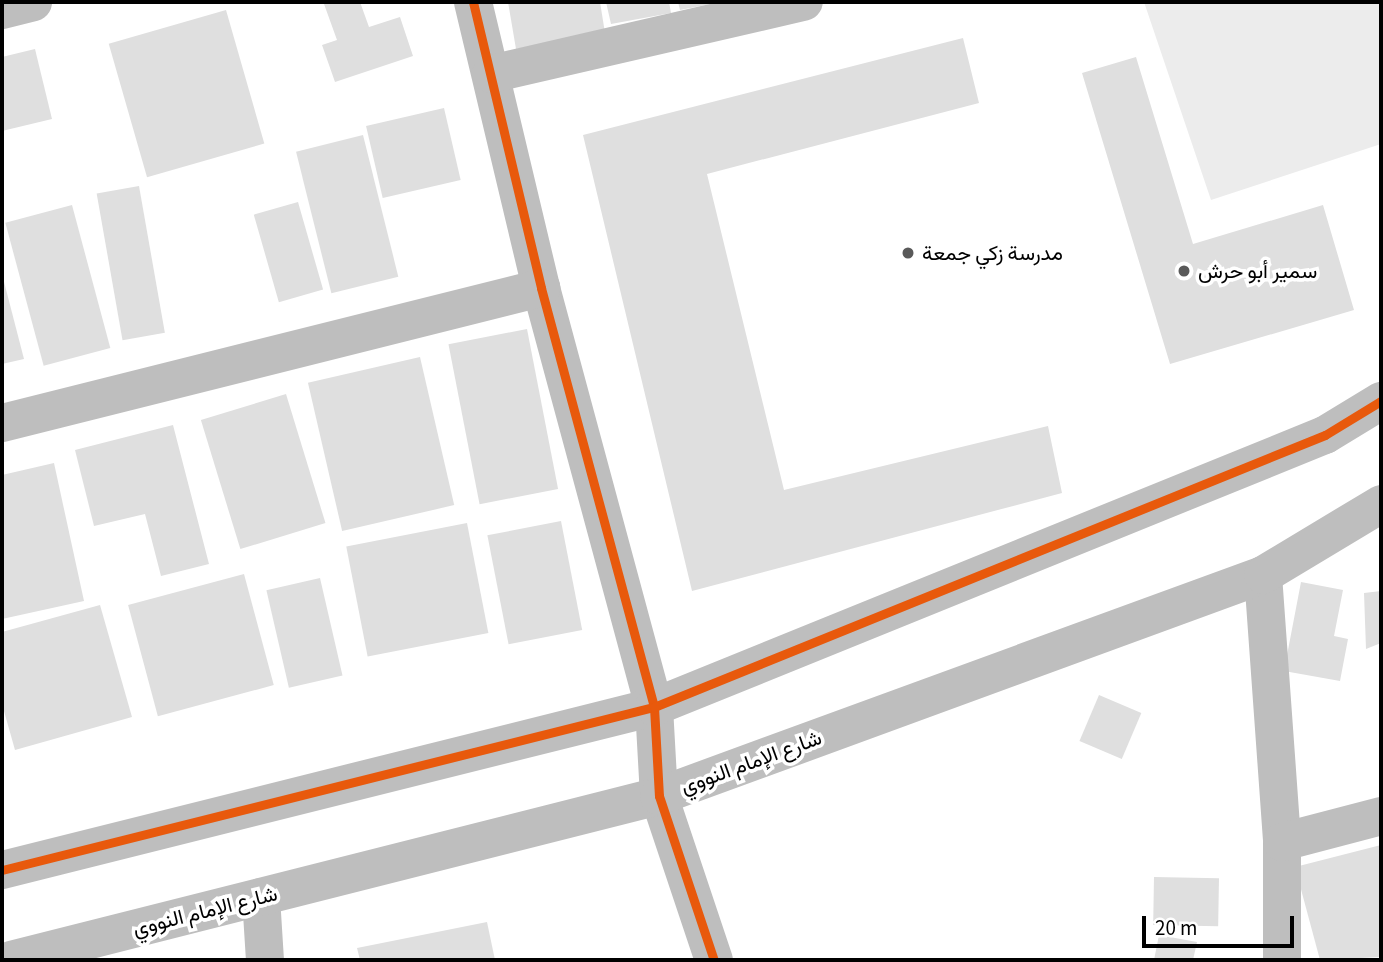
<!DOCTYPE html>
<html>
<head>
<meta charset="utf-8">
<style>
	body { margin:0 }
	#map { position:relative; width:1383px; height:962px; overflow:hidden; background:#fff; font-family:"Source Sans 3",Vazirmatn,sans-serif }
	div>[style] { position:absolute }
	.green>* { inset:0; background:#ececec }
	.building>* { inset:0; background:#dfdfdf; transform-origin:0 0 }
	.minor>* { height:38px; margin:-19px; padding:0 19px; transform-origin:19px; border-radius:19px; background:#bebebe }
	.tertiary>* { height:38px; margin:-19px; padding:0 19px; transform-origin:19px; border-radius:19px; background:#bebebe }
	.cycleway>* { height:9px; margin:-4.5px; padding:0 4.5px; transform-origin:4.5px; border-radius:4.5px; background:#e8590c }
	.dots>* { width:19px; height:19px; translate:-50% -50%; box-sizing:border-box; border:4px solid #fff; border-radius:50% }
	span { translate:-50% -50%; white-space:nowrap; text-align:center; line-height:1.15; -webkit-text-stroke:7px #fff; paint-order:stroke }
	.poi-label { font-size:21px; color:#000 }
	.left { translate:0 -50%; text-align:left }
	.street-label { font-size:21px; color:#000 }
	.frame { position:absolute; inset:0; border:4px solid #000; pointer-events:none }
	.scale { position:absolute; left:1142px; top:916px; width:152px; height:32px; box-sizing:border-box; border:4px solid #000; border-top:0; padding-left:9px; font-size:21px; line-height:24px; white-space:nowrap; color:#000; -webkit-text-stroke:5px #fff; paint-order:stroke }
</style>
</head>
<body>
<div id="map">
	<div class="green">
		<i style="clip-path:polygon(1144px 2px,1381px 2px,1381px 144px,1211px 200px)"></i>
	</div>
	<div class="building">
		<i style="clip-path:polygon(360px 2px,369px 27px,400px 17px,413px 56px,335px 82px,322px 45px,337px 40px,324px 4px)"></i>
		<i style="clip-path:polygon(508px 2px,600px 2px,605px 33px,516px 49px)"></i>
		<i style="clip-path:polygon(606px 2px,669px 2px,671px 13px,611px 24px)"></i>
		<i style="clip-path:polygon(678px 2px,716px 2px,716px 3px,680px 10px)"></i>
		<i style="left:226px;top:10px;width:139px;height:122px;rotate:74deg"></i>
		<i style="clip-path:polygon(963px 38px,979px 103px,707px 174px,784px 490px,1048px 426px,1062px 493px,692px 591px,583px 135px)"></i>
		<i style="clip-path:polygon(35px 49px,52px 119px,2px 131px,2px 57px)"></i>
		<i style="clip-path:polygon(1136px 57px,1193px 244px,1323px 205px,1354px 310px,1170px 364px,1082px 73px)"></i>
		<i style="left:444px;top:108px;width:74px;height:80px;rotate:77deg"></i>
		<i style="left:363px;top:135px;width:146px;height:69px;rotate:76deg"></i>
		<i style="left:139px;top:186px;width:149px;height:43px;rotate:80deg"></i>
		<i style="left:298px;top:202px;width:91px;height:46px;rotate:74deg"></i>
		<i style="left:72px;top:205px;width:148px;height:69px;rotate:75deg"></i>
		<i style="clip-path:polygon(2px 274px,24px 359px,2px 364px)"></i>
		<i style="left:527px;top:329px;width:163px;height:80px;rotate:79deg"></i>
		<i style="left:420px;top:357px;width:152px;height:115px;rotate:77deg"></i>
		<i style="left:286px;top:394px;width:135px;height:89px;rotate:73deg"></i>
		<i style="clip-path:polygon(173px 425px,209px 564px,161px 576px,145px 514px,94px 526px,75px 450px)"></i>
		<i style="clip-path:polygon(54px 463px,84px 601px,2px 619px,2px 475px)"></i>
		<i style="left:561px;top:521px;width:111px;height:75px;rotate:79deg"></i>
		<i style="left:467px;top:523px;width:112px;height:123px;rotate:79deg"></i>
		<i style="left:244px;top:574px;width:115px;height:120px;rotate:75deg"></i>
		<i style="left:320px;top:578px;width:100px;height:55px;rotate:77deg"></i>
		<i style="clip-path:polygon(1301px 582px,1343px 590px,1334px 636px,1348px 639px,1340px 681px,1284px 671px)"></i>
		<i style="clip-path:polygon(1381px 591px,1381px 643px,1366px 649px,1364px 593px)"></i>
		<i style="clip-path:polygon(100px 605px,132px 717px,15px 750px,2px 704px,2px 632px)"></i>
		<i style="left:1099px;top:695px;width:46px;height:50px;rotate:23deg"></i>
		<i style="clip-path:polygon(1381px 845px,1381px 957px,1320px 960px,1295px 867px)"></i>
		<i style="left:1154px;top:877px;width:65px;height:48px;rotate:1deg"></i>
		<i style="clip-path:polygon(487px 922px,495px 960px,360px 960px,357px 948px)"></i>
		<i style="clip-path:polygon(1159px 935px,1197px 942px,1193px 960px,1154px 960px)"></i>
	</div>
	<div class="minor">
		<i style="left:473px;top:2px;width:294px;rotate:76.6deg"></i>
		<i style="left:541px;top:288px;width:434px;rotate:74.9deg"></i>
		<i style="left:654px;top:707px;width:89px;rotate:86.8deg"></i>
		<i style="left:659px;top:796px;width:173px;rotate:71.5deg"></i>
		<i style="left:2px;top:10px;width:32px;rotate:-14deg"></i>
		<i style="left:491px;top:74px;width:321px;rotate:-13deg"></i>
		<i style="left:2px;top:423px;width:556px;rotate:-14.06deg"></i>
		<i style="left:1263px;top:575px;width:268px;rotate:85.9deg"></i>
		<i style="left:261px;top:897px;width:63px;rotate:86.4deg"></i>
		<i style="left:1282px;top:960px;width:118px;rotate:-90deg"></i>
		<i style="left:1282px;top:842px;width:102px;rotate:-14.7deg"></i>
	</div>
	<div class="tertiary">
		<i style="left:2px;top:870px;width:672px;rotate:-14.04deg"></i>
		<i style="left:654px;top:707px;width:724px;rotate:-22.07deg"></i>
		<i style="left:1325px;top:435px;width:66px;rotate:-31.3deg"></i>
		<i style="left:11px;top:960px;width:668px;rotate:-14.2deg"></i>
		<i style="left:659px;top:796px;width:643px;rotate:-20.1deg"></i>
		<i style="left:1263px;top:575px;width:138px;rotate:-31deg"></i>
	</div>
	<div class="cycleway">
		<i style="left:473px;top:2px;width:294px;rotate:76.6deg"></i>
		<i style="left:541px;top:288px;width:434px;rotate:74.9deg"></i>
		<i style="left:654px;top:707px;width:89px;rotate:86.8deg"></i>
		<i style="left:659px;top:796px;width:173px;rotate:71.5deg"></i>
		<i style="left:2px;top:870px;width:672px;rotate:-14.04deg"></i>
		<i style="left:654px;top:707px;width:724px;rotate:-22.07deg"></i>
		<i style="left:1325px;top:435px;width:66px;rotate:-31.3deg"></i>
	</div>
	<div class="dots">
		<i style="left:908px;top:253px;background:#595959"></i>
		<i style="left:1184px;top:271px;background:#595959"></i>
	</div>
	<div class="poi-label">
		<span class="left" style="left:922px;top:253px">مدرسة زكي جمعة</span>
		<span class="left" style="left:1198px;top:271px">سمير أبو حرش</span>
	</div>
	<div class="street-label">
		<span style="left:751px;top:762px;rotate:-20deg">شارع الإمام النووي</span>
		<span style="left:205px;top:911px;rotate:-14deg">شارع الإمام النووي</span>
	</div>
	<div class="frame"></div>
	<div class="scale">20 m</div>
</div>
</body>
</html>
